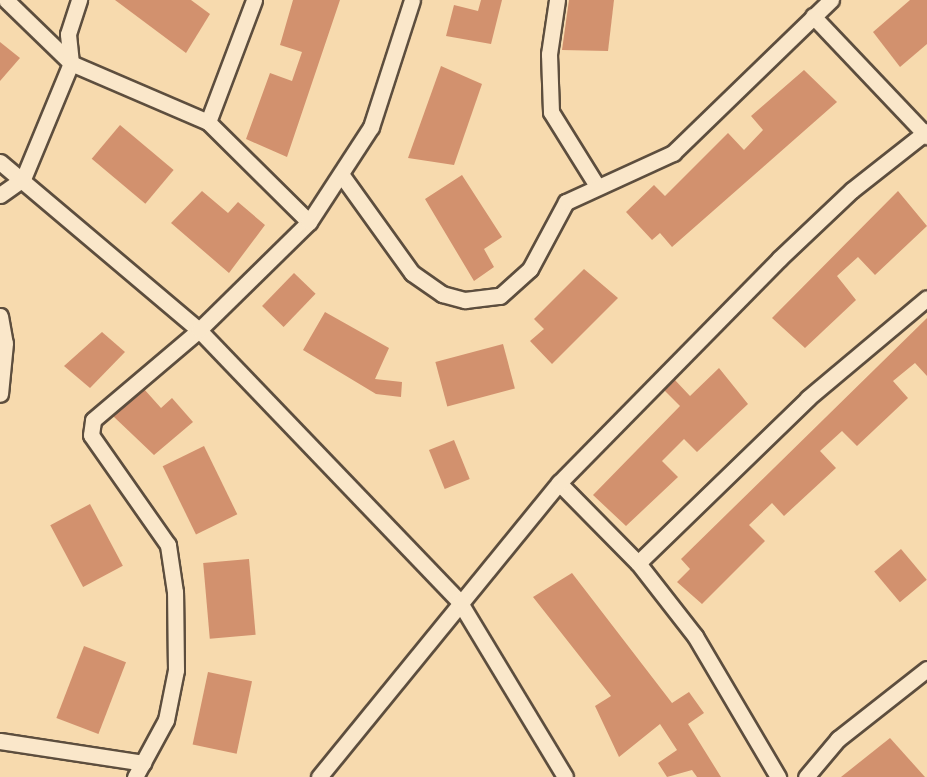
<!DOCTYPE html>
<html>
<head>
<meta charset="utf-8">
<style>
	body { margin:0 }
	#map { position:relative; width:927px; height:777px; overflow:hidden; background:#f7daae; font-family:Vollkorn,serif }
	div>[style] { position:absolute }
	.building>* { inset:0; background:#d2916e; transform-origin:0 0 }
	.roads { filter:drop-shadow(2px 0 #5d4e3e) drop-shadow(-2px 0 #5d4e3e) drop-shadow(0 2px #5d4e3e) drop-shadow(0 -2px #5d4e3e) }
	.minor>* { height:15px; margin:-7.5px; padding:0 7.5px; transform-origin:7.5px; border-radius:7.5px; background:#fae7ca }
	span { translate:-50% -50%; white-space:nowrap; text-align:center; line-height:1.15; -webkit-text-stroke:4.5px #fae7ca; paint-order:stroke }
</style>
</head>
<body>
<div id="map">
	<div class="building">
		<i style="clip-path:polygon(115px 0,191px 0,210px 14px,186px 53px)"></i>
		<i style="clip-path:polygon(293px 0,340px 0,287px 157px,246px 139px,270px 73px,292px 81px,302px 52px,280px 45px)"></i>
		<i style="clip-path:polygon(481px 0,502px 0,491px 44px,446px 36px,454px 5px,478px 11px)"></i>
		<i style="clip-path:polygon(569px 0,614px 0,608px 51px,562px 50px)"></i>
		<i style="clip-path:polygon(910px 0,927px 0,927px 44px,900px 67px,873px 32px)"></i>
		<i style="clip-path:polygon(0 42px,20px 58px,0 81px)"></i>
		<i style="clip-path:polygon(441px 66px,482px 84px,454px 165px,408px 158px)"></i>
		<i style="clip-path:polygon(804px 70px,837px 102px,672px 247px,660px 233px,652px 240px,626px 212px,654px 185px,665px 196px,728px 133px,744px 150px,763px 130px,751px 116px)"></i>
		<i style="left:120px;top:125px;width:70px;height:44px;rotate:40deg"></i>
		<i style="clip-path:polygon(462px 175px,502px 237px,484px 249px,494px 267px,474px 281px,425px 199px)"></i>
		<i style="clip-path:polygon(202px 191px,228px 213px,238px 202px,265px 225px,229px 273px,171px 223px)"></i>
		<i style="clip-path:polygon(898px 191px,927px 226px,875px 275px,858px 257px,837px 276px,856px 300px,805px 348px,772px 318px)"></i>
		<i style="clip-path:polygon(584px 269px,618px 298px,552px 364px,530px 341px,544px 329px,534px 319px)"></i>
		<i style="left:294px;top:273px;width:30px;height:46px;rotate:44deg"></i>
		<i style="clip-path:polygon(325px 312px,389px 348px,375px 379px,402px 382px,401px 397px,376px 394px,303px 350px)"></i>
		<i style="clip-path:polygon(927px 318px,927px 376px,915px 363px,893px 381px,908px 398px,857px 446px,842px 431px,820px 451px,836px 468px,784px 516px,772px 503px,749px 525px,765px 541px,702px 604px,677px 582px,690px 569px,681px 559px)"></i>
		<i style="clip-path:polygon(102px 332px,125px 352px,90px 388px,64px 366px)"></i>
		<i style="left:503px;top:344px;width:46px;height:70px;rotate:75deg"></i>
		<i style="clip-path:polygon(719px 368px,748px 404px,697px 452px,684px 439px,662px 461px,678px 477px,626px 526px,593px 495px,680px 406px,664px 390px,674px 379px,690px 396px)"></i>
		<i style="clip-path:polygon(144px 389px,161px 408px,172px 398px,193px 422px,154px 455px,113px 416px)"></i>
		<i style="left:454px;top:440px;width:42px;height:27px;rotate:68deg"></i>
		<i style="left:204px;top:446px;width:76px;height:46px;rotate:64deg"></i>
		<i style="left:90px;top:504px;width:70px;height:45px;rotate:62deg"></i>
		<i style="left:901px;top:549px;width:40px;height:35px;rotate:50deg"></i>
		<i style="left:249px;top:559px;width:76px;height:46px;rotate:85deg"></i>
		<i style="clip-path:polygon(572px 573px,672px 703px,689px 692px,704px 713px,688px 724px,721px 777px,697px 777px,692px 770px,667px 777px,658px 763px,677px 750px,660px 724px,619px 757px,595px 706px,611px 696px,533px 597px)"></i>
		<i style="left:84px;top:646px;width:45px;height:77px;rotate:21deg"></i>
		<i style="left:208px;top:672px;width:45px;height:74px;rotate:12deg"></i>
		<i style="clip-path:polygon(890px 738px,925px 777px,841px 777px)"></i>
	</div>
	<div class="roads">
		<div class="minor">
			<i style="left:6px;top:0;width:91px;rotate:44.1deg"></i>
			<i style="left:71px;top:63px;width:149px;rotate:23.3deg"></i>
			<i style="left:208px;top:122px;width:142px;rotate:44.7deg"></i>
			<i style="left:557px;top:0;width:55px;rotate:98.4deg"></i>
			<i style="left:549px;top:54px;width:58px;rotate:88deg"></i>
			<i style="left:551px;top:112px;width:87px;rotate:58.1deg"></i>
			<i style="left:813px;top:16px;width:166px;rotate:46.5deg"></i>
			<i style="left:208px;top:122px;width:130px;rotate:-69.3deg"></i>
			<i style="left:0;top:162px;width:260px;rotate:40.2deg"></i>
			<i style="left:199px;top:330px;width:376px;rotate:46.2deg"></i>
			<i style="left:459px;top:601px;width:205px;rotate:58.9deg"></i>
			<i style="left:343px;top:177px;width:118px;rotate:54.3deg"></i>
			<i style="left:412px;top:273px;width:37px;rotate:35deg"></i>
			<i style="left:442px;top:294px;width:24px;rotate:15deg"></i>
			<i style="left:465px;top:300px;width:35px;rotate:-7deg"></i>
			<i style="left:500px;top:296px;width:40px;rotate:-42deg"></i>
			<i style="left:530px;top:269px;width:76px;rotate:-61.8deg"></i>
			<i style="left:566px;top:202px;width:118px;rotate:-24.6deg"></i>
			<i style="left:673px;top:153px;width:220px;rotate:-44.1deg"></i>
			<i style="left:0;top:195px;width:28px;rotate:-35deg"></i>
			<i style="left:23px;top:179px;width:126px;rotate:-67.5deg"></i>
			<i style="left:71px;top:63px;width:29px;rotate:-96deg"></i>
			<i style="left:68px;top:34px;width:36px;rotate:-72deg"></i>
			<i style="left:0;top:316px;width:27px;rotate:80deg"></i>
			<i style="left:5px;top:343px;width:51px;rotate:95.6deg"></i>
			<i style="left:559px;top:483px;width:112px;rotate:45.4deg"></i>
			<i style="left:638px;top:563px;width:93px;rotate:52deg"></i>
			<i style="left:695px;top:636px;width:164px;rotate:59.5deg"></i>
			<i style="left:638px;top:563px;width:237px;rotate:-44.1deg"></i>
			<i style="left:808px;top:398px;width:155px;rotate:-40deg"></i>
			<i style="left:0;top:741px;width:145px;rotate:8.7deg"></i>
			<i style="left:135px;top:777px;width:65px;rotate:-61.5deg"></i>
			<i style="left:166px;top:720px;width:51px;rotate:-78.7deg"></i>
			<i style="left:176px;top:670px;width:78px;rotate:-90.7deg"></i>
			<i style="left:175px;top:592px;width:48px;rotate:-98.5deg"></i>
			<i style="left:168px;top:545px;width:134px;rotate:-125deg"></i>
			<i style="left:91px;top:435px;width:15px;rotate:-82deg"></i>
			<i style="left:93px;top:420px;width:139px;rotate:-40.3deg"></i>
			<i style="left:199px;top:330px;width:154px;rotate:-44.5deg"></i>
			<i style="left:309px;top:222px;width:113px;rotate:-56.9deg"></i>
			<i style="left:371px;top:127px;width:133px;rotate:-72.1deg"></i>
			<i style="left:319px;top:777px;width:380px;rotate:-50.8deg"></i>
			<i style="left:559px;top:483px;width:314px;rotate:-45.5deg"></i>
			<i style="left:779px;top:259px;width:100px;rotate:-43.4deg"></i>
			<i style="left:852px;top:190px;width:95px;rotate:-38.2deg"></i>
			<i style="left:806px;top:777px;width:50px;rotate:-49.9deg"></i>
			<i style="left:838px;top:739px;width:113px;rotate:-38.2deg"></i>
		</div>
	</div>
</div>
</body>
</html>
